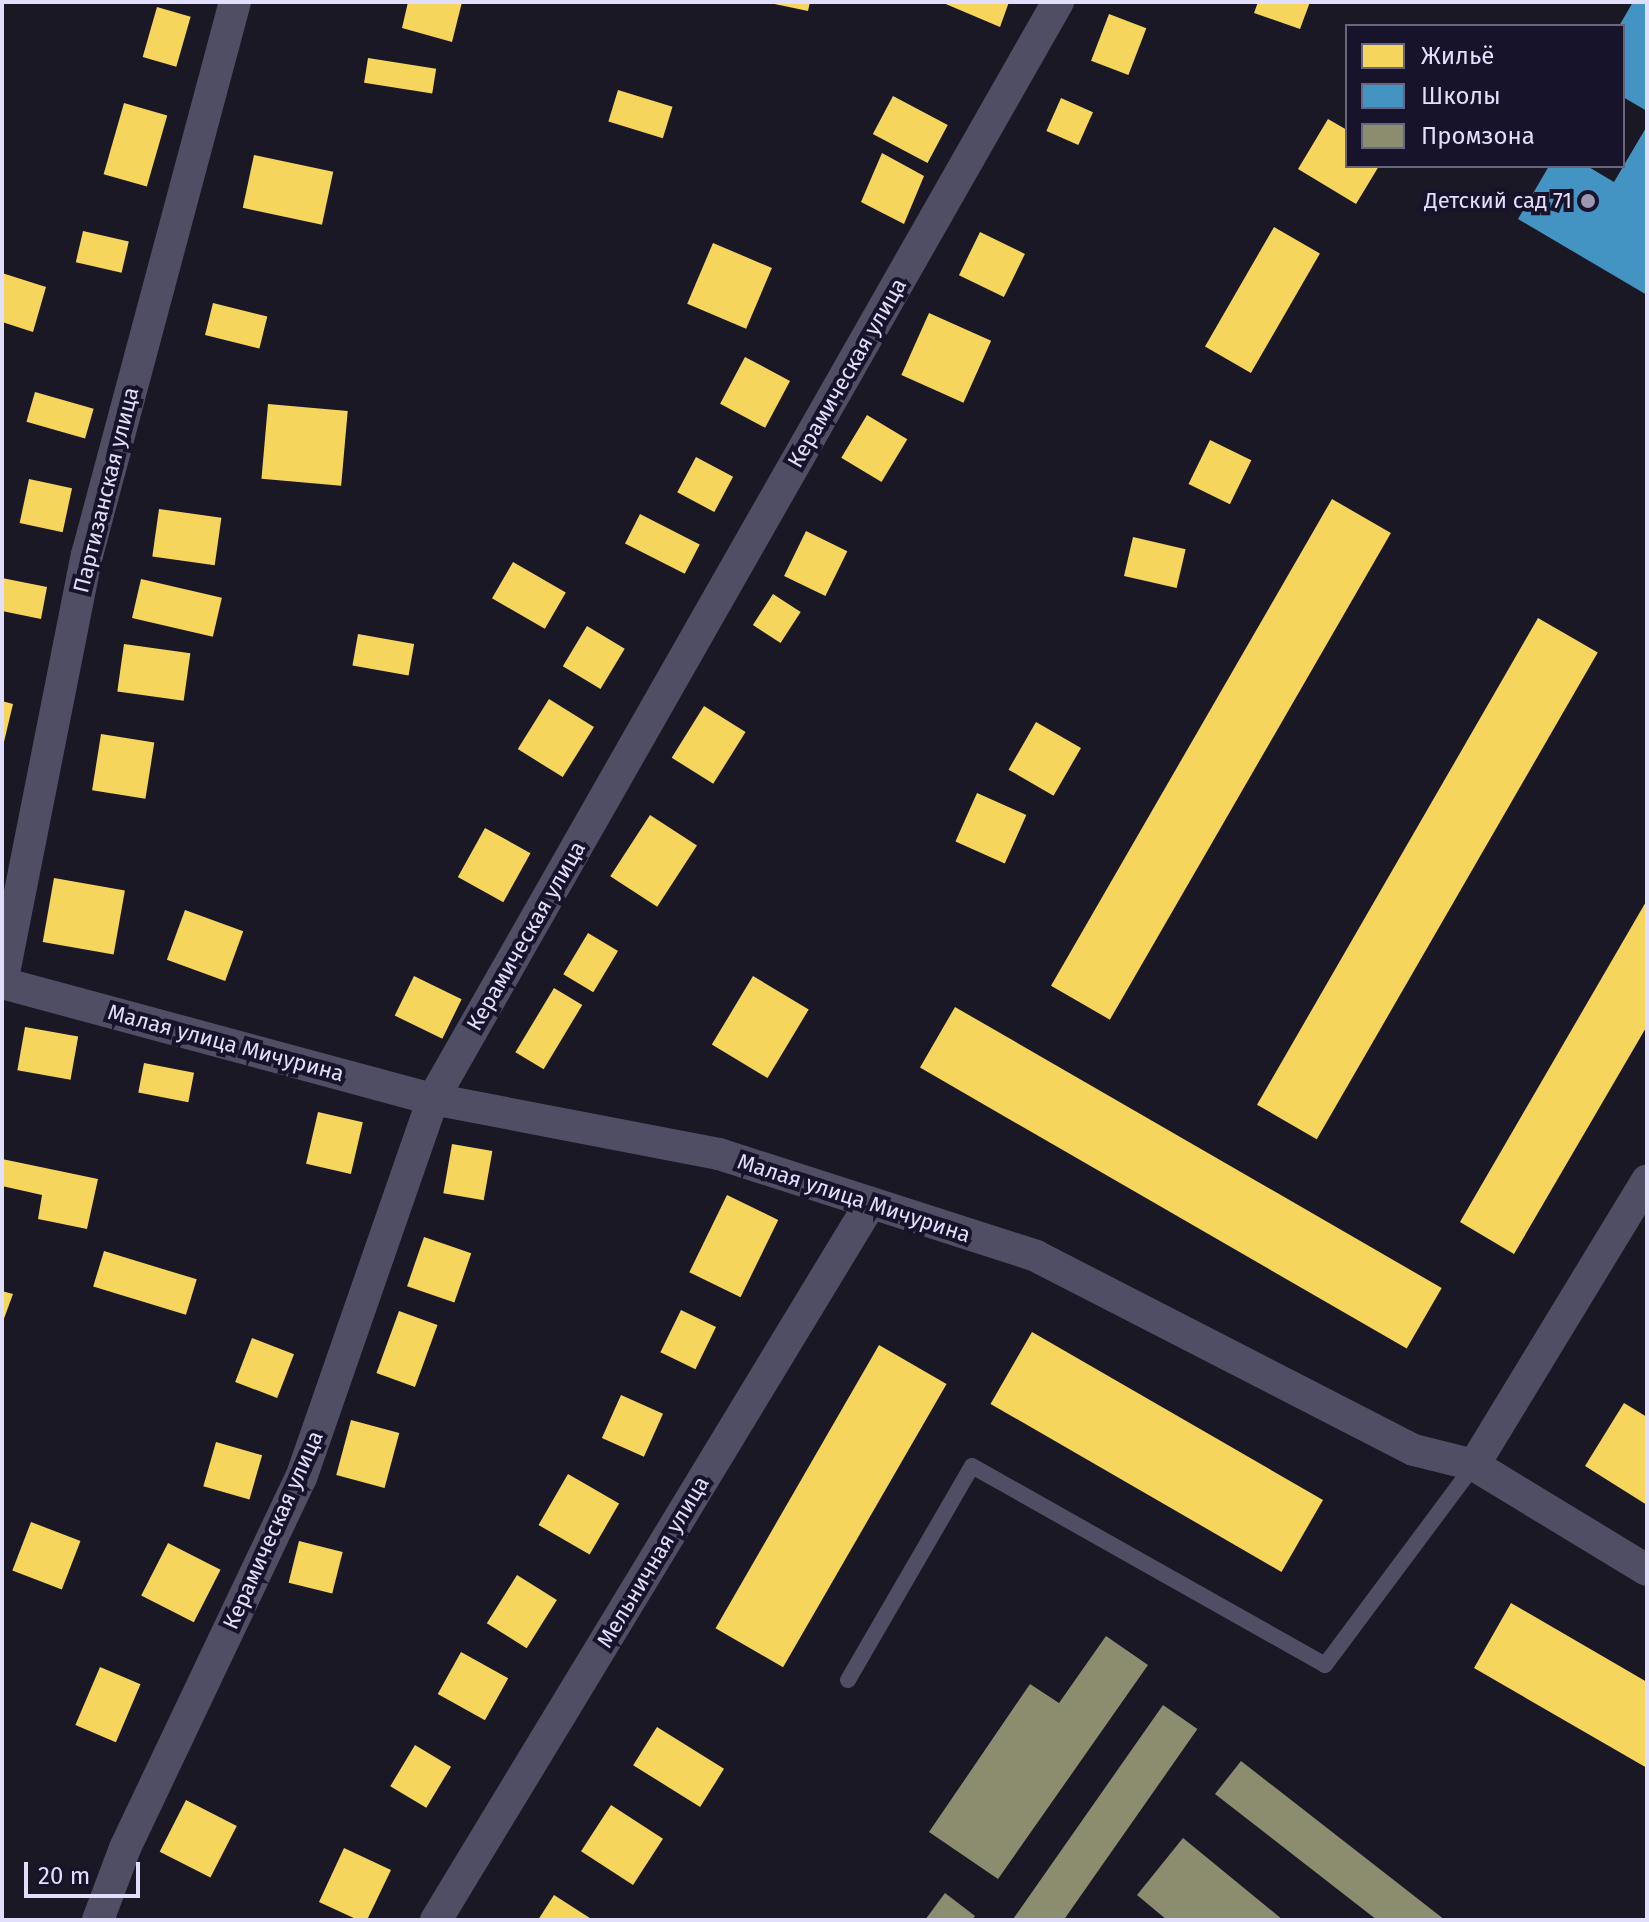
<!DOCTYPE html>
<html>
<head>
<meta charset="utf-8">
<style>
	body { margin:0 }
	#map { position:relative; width:1649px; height:1922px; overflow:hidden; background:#1a1825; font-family:"Fira Sans",sans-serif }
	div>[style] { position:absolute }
	.homes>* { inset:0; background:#f6d55c; transform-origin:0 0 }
	.schools>* { inset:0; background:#4393c3 }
	.industry>* { inset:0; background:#8c8c6e; transform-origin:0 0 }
	.service>* { height:16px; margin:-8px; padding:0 8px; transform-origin:8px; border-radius:8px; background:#4f4e64 }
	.minor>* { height:32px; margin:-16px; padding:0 16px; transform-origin:16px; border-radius:16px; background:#4f4e64 }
	.dots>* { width:22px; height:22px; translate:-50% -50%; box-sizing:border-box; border:4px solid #17132a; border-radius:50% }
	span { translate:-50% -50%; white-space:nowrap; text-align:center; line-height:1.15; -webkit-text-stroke:8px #17132a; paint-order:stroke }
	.poi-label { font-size:22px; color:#e1dffc }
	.right { translate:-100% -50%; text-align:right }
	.street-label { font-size:22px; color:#e1dffc }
	.frame { position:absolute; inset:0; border:4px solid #e1dffc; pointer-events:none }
	.legend { position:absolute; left:1345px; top:24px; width:280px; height:144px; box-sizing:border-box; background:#17132a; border:2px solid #68657e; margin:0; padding:10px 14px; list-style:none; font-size:24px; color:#e1dffc }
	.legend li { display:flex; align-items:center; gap:16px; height:40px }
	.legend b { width:40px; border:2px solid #68657e }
	.scale { position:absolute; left:24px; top:1862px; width:116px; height:36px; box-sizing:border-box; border:4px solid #e1dffc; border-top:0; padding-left:10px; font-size:24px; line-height:28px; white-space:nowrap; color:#e1dffc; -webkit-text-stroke:6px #17132a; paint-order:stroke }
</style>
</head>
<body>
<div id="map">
	<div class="homes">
		<i style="clip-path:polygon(408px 2px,462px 2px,452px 42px,402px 28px)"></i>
		<i style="clip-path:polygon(765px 2px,810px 2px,808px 11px)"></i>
		<i style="clip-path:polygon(941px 2px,1009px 2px,1000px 27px)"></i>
		<i style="clip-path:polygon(1258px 2px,1310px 2px,1300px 29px,1254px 13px)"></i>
		<i style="left:157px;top:7px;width:35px;height:52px;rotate:16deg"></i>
		<i style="left:1109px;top:14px;width:40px;height:50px;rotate:21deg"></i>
		<i style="left:368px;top:58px;width:69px;height:25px;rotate:9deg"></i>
		<i style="left:618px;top:90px;width:57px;height:33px;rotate:17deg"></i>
		<i style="left:893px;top:96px;width:62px;height:43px;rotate:28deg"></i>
		<i style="left:1061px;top:98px;width:35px;height:36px;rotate:24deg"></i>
		<i style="left:124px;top:103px;width:45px;height:74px;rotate:16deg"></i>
		<i style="clip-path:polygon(1328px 119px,1347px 130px,1347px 166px,1379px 166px,1356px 204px,1298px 169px)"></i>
		<i style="clip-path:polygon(882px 153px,924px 176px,904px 224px,861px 202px)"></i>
		<i style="left:254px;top:155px;width:81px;height:54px;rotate:12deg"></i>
		<i style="left:1274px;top:227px;width:53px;height:138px;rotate:30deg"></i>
		<i style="left:83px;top:231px;width:47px;height:32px;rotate:13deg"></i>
		<i style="left:980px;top:232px;width:50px;height:48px;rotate:26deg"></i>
		<i style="left:713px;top:243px;width:64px;height:66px;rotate:23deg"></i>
		<i style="clip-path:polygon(2px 273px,46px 287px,33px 332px,2px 322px)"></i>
		<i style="left:213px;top:303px;width:56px;height:33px;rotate:14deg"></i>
		<i style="left:929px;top:313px;width:68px;height:68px;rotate:24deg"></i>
		<i style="left:745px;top:357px;width:51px;height:53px;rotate:28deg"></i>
		<i style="left:35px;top:392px;width:61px;height:31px;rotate:16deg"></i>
		<i style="left:268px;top:404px;width:80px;height:75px;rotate:5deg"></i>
		<i style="left:867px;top:415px;width:47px;height:50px;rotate:31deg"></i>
		<i style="left:1210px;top:440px;width:46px;height:49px;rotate:26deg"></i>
		<i style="left:696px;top:457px;width:42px;height:40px;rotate:28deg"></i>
		<i style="left:29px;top:479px;width:44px;height:45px;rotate:12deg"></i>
		<i style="left:1332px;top:499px;width:68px;height:562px;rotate:30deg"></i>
		<i style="left:159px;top:509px;width:63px;height:48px;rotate:8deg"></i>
		<i style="left:640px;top:514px;width:67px;height:33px;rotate:27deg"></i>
		<i style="left:806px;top:531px;width:46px;height:50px;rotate:26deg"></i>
		<i style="left:1133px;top:537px;width:54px;height:40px;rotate:13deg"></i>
		<i style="left:513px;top:562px;width:61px;height:42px;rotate:30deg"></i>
		<i style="clip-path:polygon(2px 578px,47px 587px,41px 619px,2px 611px)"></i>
		<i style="left:141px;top:579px;width:83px;height:40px;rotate:13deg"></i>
		<i style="left:773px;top:594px;width:33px;height:37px;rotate:33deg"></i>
		<i style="left:1538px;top:618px;width:69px;height:562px;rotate:30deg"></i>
		<i style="left:587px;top:626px;width:44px;height:47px;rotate:31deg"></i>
		<i style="left:358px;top:634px;width:57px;height:32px;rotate:10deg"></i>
		<i style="left:124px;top:644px;width:67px;height:48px;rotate:8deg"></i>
		<i style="left:549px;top:699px;width:53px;height:59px;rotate:32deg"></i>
		<i style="clip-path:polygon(2px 701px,13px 704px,3px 746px,2px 746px)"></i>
		<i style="left:704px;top:706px;width:49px;height:61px;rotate:32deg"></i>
		<i style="left:1036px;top:722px;width:52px;height:55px;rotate:30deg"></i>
		<i style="left:101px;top:734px;width:54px;height:57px;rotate:9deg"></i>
		<i style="left:977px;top:793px;width:54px;height:53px;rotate:24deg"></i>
		<i style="left:650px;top:815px;width:56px;height:73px;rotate:33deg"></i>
		<i style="left:485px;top:828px;width:52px;height:56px;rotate:29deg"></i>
		<i style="left:54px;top:878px;width:72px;height:65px;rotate:10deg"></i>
		<i style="clip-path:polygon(1647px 900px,1647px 1026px,1514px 1254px,1460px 1222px)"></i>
		<i style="left:185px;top:910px;width:62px;height:53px;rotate:20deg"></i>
		<i style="left:588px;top:933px;width:35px;height:48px;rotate:31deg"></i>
		<i style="left:414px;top:976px;width:53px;height:44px;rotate:26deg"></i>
		<i style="left:753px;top:976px;width:65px;height:80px;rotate:31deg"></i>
		<i style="left:554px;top:988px;width:33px;height:75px;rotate:31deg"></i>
		<i style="left:955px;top:1007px;width:562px;height:70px;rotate:30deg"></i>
		<i style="left:25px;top:1027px;width:54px;height:44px;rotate:10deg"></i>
		<i style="left:144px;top:1063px;width:51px;height:30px;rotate:11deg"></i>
		<i style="left:318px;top:1112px;width:46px;height:53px;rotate:13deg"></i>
		<i style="left:452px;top:1144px;width:41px;height:50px;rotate:10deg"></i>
		<i style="clip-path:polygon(2px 1159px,98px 1179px,87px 1229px,38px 1219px,42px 1195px,2px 1186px)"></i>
		<i style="left:727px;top:1195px;width:57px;height:86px;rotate:26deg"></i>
		<i style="left:424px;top:1237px;width:50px;height:52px;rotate:19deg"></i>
		<i style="left:104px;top:1251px;width:97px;height:37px;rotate:17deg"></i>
		<i style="clip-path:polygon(2px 1291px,13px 1294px,2px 1324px)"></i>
		<i style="left:681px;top:1310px;width:39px;height:47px;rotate:26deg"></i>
		<i style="left:399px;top:1311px;width:41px;height:66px;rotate:20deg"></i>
		<i style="left:1032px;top:1332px;width:336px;height:83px;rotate:30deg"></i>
		<i style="left:252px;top:1338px;width:45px;height:47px;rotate:21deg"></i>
		<i style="left:879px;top:1345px;width:78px;height:327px;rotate:30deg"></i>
		<i style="left:621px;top:1395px;width:46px;height:47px;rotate:24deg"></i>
		<i style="clip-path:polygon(1624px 1403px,1647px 1417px,1647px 1505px,1585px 1466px)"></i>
		<i style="left:351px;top:1420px;width:50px;height:57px;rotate:15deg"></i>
		<i style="left:216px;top:1442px;width:48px;height:46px;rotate:16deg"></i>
		<i style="left:568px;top:1474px;width:59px;height:59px;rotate:30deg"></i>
		<i style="left:31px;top:1522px;width:53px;height:52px;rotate:21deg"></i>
		<i style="left:299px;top:1541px;width:45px;height:43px;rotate:14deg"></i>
		<i style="left:168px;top:1543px;width:59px;height:59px;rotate:27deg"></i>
		<i style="left:517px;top:1575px;width:47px;height:57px;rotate:32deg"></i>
		<i style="clip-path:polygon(1511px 1603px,1647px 1682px,1647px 1768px,1474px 1668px)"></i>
		<i style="left:461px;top:1652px;width:54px;height:48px;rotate:29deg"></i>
		<i style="left:100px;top:1667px;width:44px;height:63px;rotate:23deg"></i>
		<i style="left:657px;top:1727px;width:79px;height:45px;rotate:32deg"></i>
		<i style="left:415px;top:1745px;width:42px;height:48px;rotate:31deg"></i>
		<i style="left:186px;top:1800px;width:57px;height:58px;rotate:27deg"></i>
		<i style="left:611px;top:1805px;width:62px;height:55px;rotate:33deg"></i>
		<i style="clip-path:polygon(344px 1848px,391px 1870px,367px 1920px,358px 1920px,319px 1902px)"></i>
		<i style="clip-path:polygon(554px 1895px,593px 1920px,538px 1920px)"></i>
	</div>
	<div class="schools">
		<i style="clip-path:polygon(1633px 2px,1647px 2px,1647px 111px,1623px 97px,1623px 26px,1619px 26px)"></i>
		<i style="clip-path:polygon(1647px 126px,1647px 295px,1518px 219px,1549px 166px,1587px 166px,1614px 182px)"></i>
	</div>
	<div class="industry">
		<i style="clip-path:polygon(1106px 1636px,1148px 1665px,998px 1879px,929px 1832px,1030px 1684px,1059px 1703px)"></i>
		<i style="left:1163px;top:1705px;width:42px;height:264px;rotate:35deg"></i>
		<i style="clip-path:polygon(1241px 1761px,1445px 1920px,1377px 1920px,1215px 1794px)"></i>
		<i style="clip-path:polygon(1183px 1838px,1283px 1920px,1167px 1920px,1137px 1895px)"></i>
		<i style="clip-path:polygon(945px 1893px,975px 1916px,972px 1920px,925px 1920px)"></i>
	</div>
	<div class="service">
		<i style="left:848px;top:1680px;width:247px;rotate:-59.9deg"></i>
		<i style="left:972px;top:1466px;width:405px;rotate:29.4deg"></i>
		<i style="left:1325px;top:1665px;width:249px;rotate:-53.3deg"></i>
	</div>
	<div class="minor">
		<i style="left:2px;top:983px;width:446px;rotate:15.1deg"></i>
		<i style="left:433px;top:1099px;width:291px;rotate:10.9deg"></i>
		<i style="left:719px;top:1154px;width:333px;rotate:17.8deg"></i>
		<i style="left:1036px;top:1256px;width:425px;rotate:27.2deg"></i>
		<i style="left:1414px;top:1450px;width:62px;rotate:14deg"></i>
		<i style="left:1474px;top:1465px;width:202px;rotate:31.3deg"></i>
		<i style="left:2px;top:983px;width:436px;rotate:-78.8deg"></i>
		<i style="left:87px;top:555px;width:572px;rotate:-75.02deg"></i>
		<i style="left:1474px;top:1465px;width:333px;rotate:-58.7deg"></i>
		<i style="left:98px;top:1920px;width:77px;rotate:-69.4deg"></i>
		<i style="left:125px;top:1848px;width:410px;rotate:-64.6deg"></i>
		<i style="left:301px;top:1478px;width:401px;rotate:-70.8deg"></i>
		<i style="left:433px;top:1099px;width:1263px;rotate:-60.33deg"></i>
		<i style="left:436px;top:1920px;width:837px;rotate:-58.78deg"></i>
	</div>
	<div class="dots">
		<i style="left:1588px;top:201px;background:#9b99b1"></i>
	</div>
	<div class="poi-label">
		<span class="right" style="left:1572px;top:201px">Детский сад 71</span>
	</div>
	<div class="street-label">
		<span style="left:847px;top:373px;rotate:-60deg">Керамическая улица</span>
		<span style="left:106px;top:490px;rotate:-76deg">Партизанская улица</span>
		<span style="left:526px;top:936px;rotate:-60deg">Керамическая улица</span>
		<span style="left:226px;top:1043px;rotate:15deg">Малая улица Мичурина</span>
		<span style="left:854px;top:1198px;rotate:18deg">Малая улица Мичурина</span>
		<span style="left:273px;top:1530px;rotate:-66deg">Керамическая улица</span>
		<span style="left:653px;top:1562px;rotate:-59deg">Мельничная улица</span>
	</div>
	<div class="frame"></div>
	<ul class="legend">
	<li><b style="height:22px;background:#f6d55c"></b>Жильё</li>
	<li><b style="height:22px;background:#4393c3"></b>Школы</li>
	<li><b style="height:22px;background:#8c8c6e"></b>Промзона</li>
	</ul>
	<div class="scale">20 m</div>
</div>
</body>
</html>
